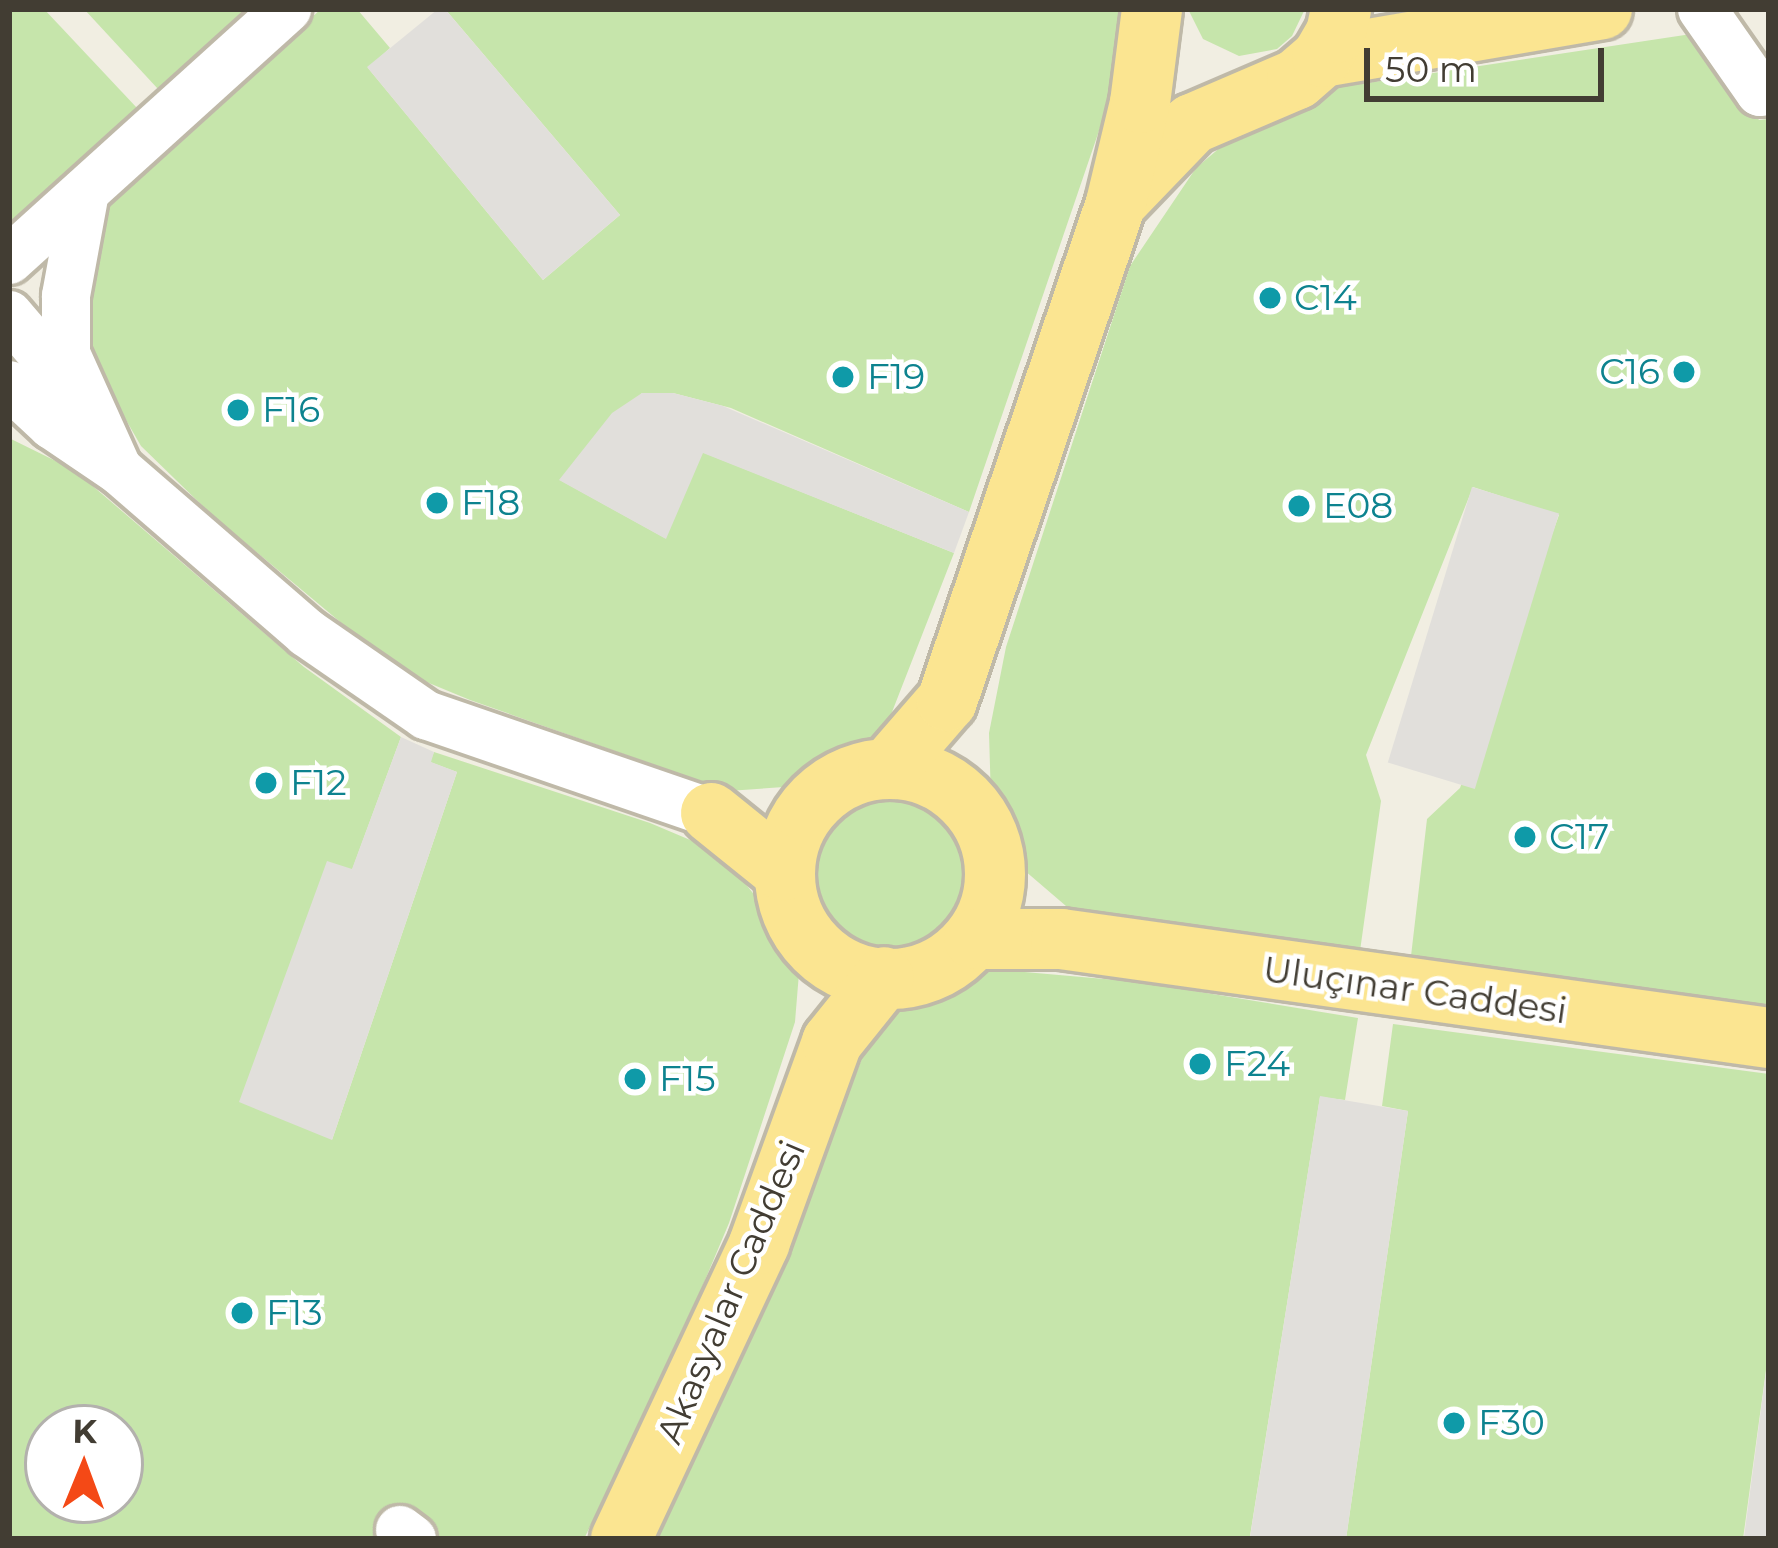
<!DOCTYPE html>
<html>
<head>
<meta charset="utf-8">
<style>
	body { margin:0 }
	#map { position:relative; width:1778px; height:1548px; overflow:hidden; background:#f1eee2; font-family:Montserrat,sans-serif }
	div>[style] { position:absolute }
	.green>* { inset:0; background:#c6e5ab }
	.round { border-radius:50% }
	.parking>* { inset:0; background:#e1dfdb; transform-origin:0 0 }
	.roads { filter:drop-shadow(3px 0 #bfb9a8) drop-shadow(-3px 0 #bfb9a8) drop-shadow(0 3px #bfb9a8) drop-shadow(0 -3px #bfb9a8) }
	.minor>* { height:48px; margin:-24px; padding:0 24px; transform-origin:24px; border-radius:24px; background:#fff }
	.major>* { height:60px; margin:-30px; padding:0 30px; transform-origin:30px; border-radius:30px; background:#fbe591 }
	.major>.ring { margin:-30px; padding:0; box-sizing:content-box; background:none; border:60px solid #fbe591; border-radius:50% }
	.dots>* { width:33px; height:33px; translate:-50% -50%; box-sizing:border-box; border:6px solid #fff; border-radius:50% }
	span { translate:-50% -50%; white-space:nowrap; text-align:center; line-height:1.15; -webkit-text-stroke:9px #fff; paint-order:stroke }
	.culture-label { font-size:36px; color:#0d838f }
	.left { translate:0 -50%; text-align:left }
	.right { translate:-100% -50%; text-align:right }
	.street-label { font-size:36px; color:#423d33 }
	.frame { position:absolute; inset:0; border:12px solid #423d33; pointer-events:none }
	.north { position:absolute; left:24px; top:1404px; width:120px; height:120px; box-sizing:border-box; background:#fff; border:3px solid #b3b1ad; border-radius:50%; rotate:1deg; font-size:33px; font-weight:700; line-height:48px; text-align:center; color:#423d33 }
	.north::after { content:''; display:block; margin:auto; width:42px; height:54px; background:#f44916; clip-path:polygon(50% 0,100% 100%,50% 72%,0 100%) }
	.scale { position:absolute; left:1364px; top:48px; width:240px; height:54px; box-sizing:border-box; border:6px solid #423d33; border-top:0; padding-left:15px; font-size:36px; line-height:42px; white-space:nowrap; color:#423d33; -webkit-text-stroke:9px #fff; paint-order:stroke }
</style>
</head>
<body>
<div id="map">
	<div class="green">
		<i style="clip-path:polygon(9px 9px,44px 9px,137px 108px,9px 225px)"></i>
		<i style="clip-path:polygon(84px 9px,250px 9px,158px 89px)"></i>
		<i style="clip-path:polygon(321px 9px,357px 9px,390px 48px,368px 68px,543px 280px,620px 215px,445px 9px,1130px 9px,1102px 122px,969px 512px,731px 408px,673px 393px,642px 393px,560px 480px,665px 538px,702px 452px,954px 553px,885px 730px,833px 767px,784px 787px,728px 791px,470px 700px,412px 676px,375px 651px,212px 515px,141px 446px,88px 354px,82px 298px,100px 210px)"></i>
		<i style="clip-path:polygon(1188px 9px,1305px 9px,1292px 36px,1277px 49px,1239px 56px,1203px 39px)"></i>
		<i style="clip-path:polygon(1698px 33px,1759px 120px,1769px 119px,1769px 1007px,1411px 956px,1427px 819px,1460px 788px,1559px 515px,1473px 487px,1366px 755px,1381px 801px,1360px 951px,1073px 912px,1024px 870px,991px 800px,989px 733px,1006px 647px,1130px 266px,1196px 168px,1281px 96px)"></i>
		<i style="clip-path:polygon(evenodd,9px 438px,74px 470px,304px 667px,401px 737px,352px 870px,327px 862px,332px 1140px,457px 772px,430px 762px,434px 752px,650px 823px,721px 853px,768px 912px,799px 973px,795px 1022px,729px 1223px,682px 1335px,584px 1539px,9px 1539px,9px 438px,48px 1428px,120px 1428px,120px 1500px,48px 1500px,48px 1428px)"></i>
		<i class="round" style="left:807px;top:791px;width:166px;height:166px"></i>
		<i style="clip-path:polygon(1002px 970px,1139px 982px,1358px 1018px,1345px 1100px,1320px 1097px,1250px 1536px,1265px 1539px,655px 1539px,775px 1285px,869px 1040px,896px 1005px,951px 978px)"></i>
		<i style="clip-path:polygon(1393px 1024px,1769px 1074px,1769px 1348px,1743px 1539px,1346px 1539px,1408px 1111px,1382px 1106px)"></i>
	</div>
	<div class="parking">
		<i style="clip-path:polygon(438px 9px,445px 9px,620px 215px,543px 280px,367px 67px)"></i>
		<i style="clip-path:polygon(642px 393px,673px 393px,723px 406px,969px 512px,954px 553px,703px 453px,666px 539px,559px 480px,612px 413px)"></i>
		<i style="left:1472px;top:487px;width:91px;height:288px;rotate:17deg"></i>
		<i style="clip-path:polygon(401px 737px,434px 752px,431px 762px,457px 772px,332px 1140px,239px 1102px,327px 861px,352px 869px)"></i>
		<i style="clip-path:polygon(1320px 1096px,1408px 1111px,1346px 1539px,1265px 1539px,1250px 1537px)"></i>
		<i style="clip-path:polygon(1769px 1349px,1769px 1539px,1743px 1539px,1744px 1537px)"></i>
	</div>
	<div class="roads">
		<div class="minor">
			<i style="left:1702px;top:9px;width:101px;rotate:55.1deg"></i>
			<i style="left:1760px;top:92px;width:9px;rotate:-6deg"></i>
			<i style="left:85px;top:192px;width:106px;rotate:100.4deg"></i>
			<i style="left:66px;top:296px;width:58px;rotate:90deg"></i>
			<i style="left:66px;top:354px;width:124px;rotate:65.7deg"></i>
			<i style="left:9px;top:260px;width:375px;rotate:-42.1deg"></i>
			<i style="left:9px;top:315px;width:99px;rotate:49.5deg"></i>
			<i style="left:9px;top:385px;width:59px;rotate:42.9deg"></i>
			<i style="left:52px;top:425px;width:82px;rotate:34.1deg"></i>
			<i style="left:120px;top:471px;width:247px;rotate:40.9deg"></i>
			<i style="left:307px;top:633px;width:145px;rotate:34.6deg"></i>
			<i style="left:426px;top:715px;width:301px;rotate:19deg"></i>
			<i style="left:400px;top:1530px;width:15px;rotate:37deg"></i>
		</div>
		<div class="major">
			<i style="left:1322px;top:57px;width:284px;rotate:-9.7deg"></i>
			<i style="left:1116px;top:203px;width:110px;rotate:-46.1deg"></i>
			<i style="left:1192px;top:124px;width:114px;rotate:-23.2deg"></i>
			<i style="left:1297px;top:79px;width:33px;rotate:-41deg"></i>
			<i style="left:1322px;top:57px;width:28px;rotate:-60deg"></i>
			<i style="left:1336px;top:33px;width:25px;rotate:-78deg"></i>
			<i class="ring" style="left:785px;top:769px;width:150px;height:150px"></i>
			<i style="left:888px;top:769px;width:90px;rotate:-49.1deg"></i>
			<i style="left:947px;top:701px;width:526px;rotate:-71.25deg"></i>
			<i style="left:1116px;top:203px;width:103px;rotate:-76.5deg"></i>
			<i style="left:1140px;top:103px;width:95px;rotate:-82.7deg"></i>
			<i style="left:711px;top:813px;width:92px;rotate:38.9deg"></i>
			<i style="left:974px;top:939px;width:87px"></i>
			<i style="left:1061px;top:939px;width:715px;rotate:7.96deg"></i>
			<i style="left:621px;top:1539px;width:326px;rotate:-64.9deg"></i>
			<i style="left:759px;top:1244px;width:215px;rotate:-70.1deg"></i>
			<i style="left:832px;top:1042px;width:83px;rotate:-51.3deg"></i>
		</div>
	</div>
	<div class="dots">
		<i style="left:1270px;top:298px;background:#0f9aa8"></i>
		<i style="left:1684px;top:372px;background:#0f9aa8"></i>
		<i style="left:843px;top:377px;background:#0f9aa8"></i>
		<i style="left:238px;top:410px;background:#0f9aa8"></i>
		<i style="left:437px;top:503px;background:#0f9aa8"></i>
		<i style="left:1299px;top:506px;background:#0f9aa8"></i>
		<i style="left:266px;top:783px;background:#0f9aa8"></i>
		<i style="left:1525px;top:837px;background:#0f9aa8"></i>
		<i style="left:1200px;top:1064px;background:#0f9aa8"></i>
		<i style="left:635px;top:1079px;background:#0f9aa8"></i>
		<i style="left:242px;top:1313px;background:#0f9aa8"></i>
		<i style="left:1454px;top:1423px;background:#0f9aa8"></i>
	</div>
	<div class="culture-label">
		<span class="left" style="left:1294px;top:298px">C14</span>
		<span class="right" style="left:1660px;top:372px">C16</span>
		<span class="left" style="left:867px;top:377px">F19</span>
		<span class="left" style="left:262px;top:410px">F16</span>
		<span class="left" style="left:461px;top:503px">F18</span>
		<span class="left" style="left:1323px;top:506px">E08</span>
		<span class="left" style="left:290px;top:783px">F12</span>
		<span class="left" style="left:1549px;top:837px">C17</span>
		<span class="left" style="left:1224px;top:1064px">F24</span>
		<span class="left" style="left:659px;top:1079px">F15</span>
		<span class="left" style="left:266px;top:1313px">F13</span>
		<span class="left" style="left:1478px;top:1423px">F30</span>
	</div>
	<div class="street-label">
		<span style="left:1415px;top:990px;rotate:8deg">Uluçınar Caddesi</span>
		<span style="left:731px;top:1292px;rotate:-67deg">Akasyalar Caddesi</span>
	</div>
	<div class="frame"></div>
	<div class="north">K</div>
	<div class="scale">50 m</div>
</div>
</body>
</html>
